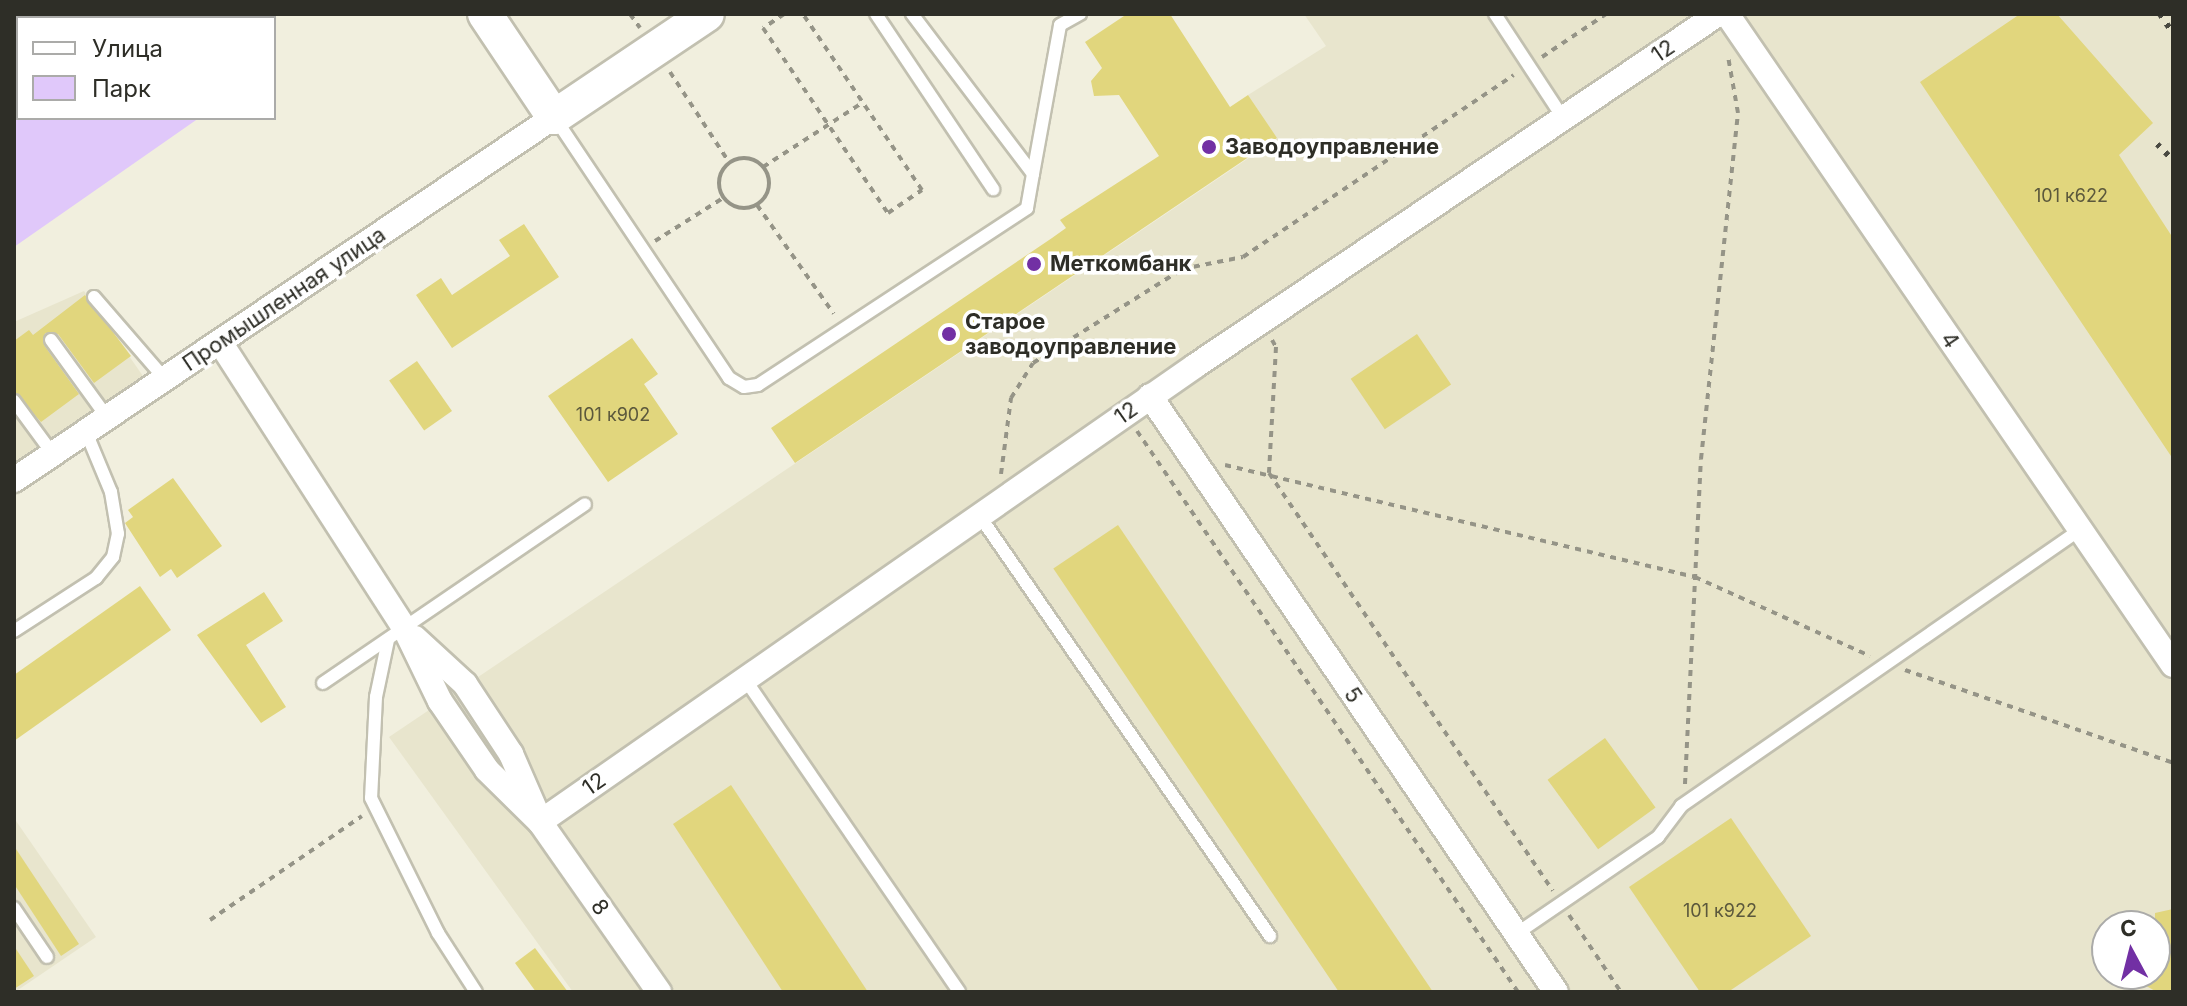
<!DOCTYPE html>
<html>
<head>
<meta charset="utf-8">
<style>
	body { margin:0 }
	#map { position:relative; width:2187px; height:1006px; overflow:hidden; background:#f1efde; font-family:Inter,sans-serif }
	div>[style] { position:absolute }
	.built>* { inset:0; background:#e8e5cd }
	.green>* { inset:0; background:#e0c8fa }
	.building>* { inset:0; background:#e1d67d; transform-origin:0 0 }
	.path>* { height:4px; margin-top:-2px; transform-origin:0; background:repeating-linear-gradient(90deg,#959487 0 6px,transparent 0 12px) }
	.path>.ring { margin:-2px; padding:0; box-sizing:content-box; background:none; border:4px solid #959487; border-radius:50% }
	.roads { filter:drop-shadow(2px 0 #c2c0b0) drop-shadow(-2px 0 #c2c0b0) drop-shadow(0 2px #c2c0b0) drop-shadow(0 -2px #c2c0b0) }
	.lane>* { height:12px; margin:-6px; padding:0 6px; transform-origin:6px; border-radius:6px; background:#fff }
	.street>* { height:24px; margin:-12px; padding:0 12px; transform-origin:12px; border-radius:12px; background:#fff }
	.secondary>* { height:34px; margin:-17px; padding:0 17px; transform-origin:17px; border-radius:17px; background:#fff }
	.rail>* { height:6px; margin-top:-3px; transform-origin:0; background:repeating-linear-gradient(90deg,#494941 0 4px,transparent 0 12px) }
	.dots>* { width:22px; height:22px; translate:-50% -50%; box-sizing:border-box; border:4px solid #fff; border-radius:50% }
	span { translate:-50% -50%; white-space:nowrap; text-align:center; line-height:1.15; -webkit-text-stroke:7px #fff; paint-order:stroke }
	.number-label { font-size:18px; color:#5b583c }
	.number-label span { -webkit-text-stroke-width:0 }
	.street-label { font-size:22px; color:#2e2e27 }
	.poi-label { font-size:22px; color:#2e2e27; font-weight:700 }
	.left { translate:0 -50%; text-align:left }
	.frame { position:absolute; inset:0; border:16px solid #2e2e27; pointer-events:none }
	.legend { position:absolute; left:16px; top:16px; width:260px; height:104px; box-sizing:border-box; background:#fff; border:2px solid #ababa9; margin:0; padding:10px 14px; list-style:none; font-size:24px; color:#2e2e27 }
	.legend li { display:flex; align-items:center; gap:16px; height:40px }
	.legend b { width:40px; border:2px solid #ababa9 }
	.north { position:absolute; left:2091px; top:910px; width:80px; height:80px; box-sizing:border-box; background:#fff; border:2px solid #ababa9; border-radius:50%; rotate:353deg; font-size:22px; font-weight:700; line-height:32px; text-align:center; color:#2e2e27 }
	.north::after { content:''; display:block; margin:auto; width:28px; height:36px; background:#7230a4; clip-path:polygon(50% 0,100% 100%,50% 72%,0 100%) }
</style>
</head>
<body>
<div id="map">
	<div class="built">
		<i style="clip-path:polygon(evenodd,1304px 14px,2173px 14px,2173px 992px,573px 992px,389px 737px,1277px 139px,1248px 95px,1326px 46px,1304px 14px,2107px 926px,2155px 926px,2155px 974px,2107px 974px,2107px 926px)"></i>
		<i style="clip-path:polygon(84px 291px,145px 379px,14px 467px,14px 322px)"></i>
		<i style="clip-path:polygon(14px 818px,96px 937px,15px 992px,14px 992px)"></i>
	</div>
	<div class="green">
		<i style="clip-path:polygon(14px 14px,280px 14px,18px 18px,18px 118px,199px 118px,14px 247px)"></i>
	</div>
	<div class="building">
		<i style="clip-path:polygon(1127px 14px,1170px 14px,1230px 107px,1248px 95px,1277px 138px,795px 463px,771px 428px,1052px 238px,1066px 228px,1060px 220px,1159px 156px,1119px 95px,1094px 96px,1091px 81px,1102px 68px,1085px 42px)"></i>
		<i style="clip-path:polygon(2020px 14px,2057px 14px,2153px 123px,2119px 155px,2173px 238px,2173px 459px,1920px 82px)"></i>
		<i style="clip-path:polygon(524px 224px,559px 277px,452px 348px,416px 295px,441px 278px,452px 295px,510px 256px,499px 240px)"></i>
		<i style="clip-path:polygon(85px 295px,131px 356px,94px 383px,58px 334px,45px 333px,44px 345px,79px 394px,41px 422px,14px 392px,14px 341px,29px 330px,33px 335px)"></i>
		<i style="left:1417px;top:334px;width:61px;height:80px;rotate:56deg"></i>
		<i style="clip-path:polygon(632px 338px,658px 374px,644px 384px,678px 434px,608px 482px,548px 396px)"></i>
		<i style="left:417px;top:361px;width:61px;height:34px;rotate:55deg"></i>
		<i style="clip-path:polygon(173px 478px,222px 546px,177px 578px,171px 569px,160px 577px,125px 523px,133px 517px,128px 510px)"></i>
		<i style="left:1118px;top:525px;width:564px;height:78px;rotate:56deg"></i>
		<i style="clip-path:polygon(140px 586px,171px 630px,14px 741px,14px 675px)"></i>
		<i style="clip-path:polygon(264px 592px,283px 621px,246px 645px,286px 707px,261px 723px,197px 635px)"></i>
		<i style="left:1605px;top:738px;width:86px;height:71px;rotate:54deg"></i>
		<i style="clip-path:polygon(731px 785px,868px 992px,783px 992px,673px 824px)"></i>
		<i style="clip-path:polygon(1731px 818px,1811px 936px,1728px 992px,1700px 992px,1629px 887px)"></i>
		<i style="clip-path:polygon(14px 846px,79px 944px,61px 956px,14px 884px)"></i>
		<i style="clip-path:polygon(2173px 909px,2173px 992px,2157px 992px,2125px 974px,2155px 974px,2155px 913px)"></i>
		<i style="clip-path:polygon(14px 946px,34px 976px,14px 989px)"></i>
		<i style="clip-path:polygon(535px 948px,568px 992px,536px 992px,515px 963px)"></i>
	</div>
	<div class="path">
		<i style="left:630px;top:14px;width:17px;rotate:54deg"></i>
		<i style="left:784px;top:14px;width:25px;rotate:146deg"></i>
		<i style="left:763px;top:28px;width:223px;rotate:56deg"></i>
		<i style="left:888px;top:213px;width:41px;rotate:-34.1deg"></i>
		<i style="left:922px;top:190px;width:212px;rotate:-124.1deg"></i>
		<i style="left:1542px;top:57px;width:77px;rotate:-33.9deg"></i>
		<i style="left:670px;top:72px;width:108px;rotate:56.8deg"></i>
		<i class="ring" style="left:719px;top:158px;width:46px;height:46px"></i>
		<i style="left:763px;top:167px;width:118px;rotate:-32.9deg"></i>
		<i style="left:757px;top:205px;width:133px;rotate:54.8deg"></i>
		<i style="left:655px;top:241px;width:80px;rotate:-32.3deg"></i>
		<i style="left:1272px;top:340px;width:8px;rotate:60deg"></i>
		<i style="left:1276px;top:347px;width:126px;rotate:93.2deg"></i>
		<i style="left:1269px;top:473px;width:505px;rotate:55.81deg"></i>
		<i style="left:1137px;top:431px;width:678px;rotate:55.82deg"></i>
		<i style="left:1225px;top:465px;width:483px;rotate:13.4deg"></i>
		<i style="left:1695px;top:577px;width:192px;rotate:24.3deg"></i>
		<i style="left:1001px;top:474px;width:77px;rotate:-82.5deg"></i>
		<i style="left:1011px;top:398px;width:41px;rotate:-57.8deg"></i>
		<i style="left:1033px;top:363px;width:176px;rotate:-32.2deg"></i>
		<i style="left:1182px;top:269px;width:62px;rotate:-11.1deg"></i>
		<i style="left:1243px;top:257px;width:326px;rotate:-33.9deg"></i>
		<i style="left:1905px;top:670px;width:284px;rotate:19.1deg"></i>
		<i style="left:1685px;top:784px;width:325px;rotate:-87.2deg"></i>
		<i style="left:1701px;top:459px;width:348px;rotate:-83.9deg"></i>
		<i style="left:1738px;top:113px;width:58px;rotate:-100deg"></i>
		<i style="left:1569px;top:915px;width:93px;rotate:56deg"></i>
		<i style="left:210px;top:920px;width:184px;rotate:-34.4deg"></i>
	</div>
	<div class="roads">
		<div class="lane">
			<i style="left:876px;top:14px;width:211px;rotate:56.2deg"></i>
			<i style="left:1495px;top:14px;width:124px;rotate:56.8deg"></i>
			<i style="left:555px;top:118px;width:313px;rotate:56.2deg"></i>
			<i style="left:729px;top:378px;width:17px;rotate:31deg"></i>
			<i style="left:744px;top:387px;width:14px;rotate:-8deg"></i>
			<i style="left:758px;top:385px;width:322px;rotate:-33.3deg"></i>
			<i style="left:1027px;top:208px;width:35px;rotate:-80deg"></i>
			<i style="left:1033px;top:174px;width:201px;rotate:-127.1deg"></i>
			<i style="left:1033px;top:174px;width:151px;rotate:-79.7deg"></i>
			<i style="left:1060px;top:25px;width:23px;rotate:-29deg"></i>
			<i style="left:94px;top:297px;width:108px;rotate:49.1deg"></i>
			<i style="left:51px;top:340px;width:95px;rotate:54deg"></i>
			<i style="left:14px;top:401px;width:66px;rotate:53.7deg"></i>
			<i style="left:979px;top:515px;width:512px;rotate:55.35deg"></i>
			<i style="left:14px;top:631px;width:98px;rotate:-32.9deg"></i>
			<i style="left:96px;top:578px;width:27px;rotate:-51deg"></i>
			<i style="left:113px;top:557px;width:24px;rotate:-78deg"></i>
			<i style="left:118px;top:534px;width:43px;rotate:-99.5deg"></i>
			<i style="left:111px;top:492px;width:65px;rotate:-112.6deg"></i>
			<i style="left:388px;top:640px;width:58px;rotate:101.9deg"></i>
			<i style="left:376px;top:697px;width:101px;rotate:92.8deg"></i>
			<i style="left:371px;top:798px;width:151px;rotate:63.6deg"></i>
			<i style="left:438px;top:933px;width:70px;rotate:57.2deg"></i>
			<i style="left:745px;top:679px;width:379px;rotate:55.6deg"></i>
			<i style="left:323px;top:683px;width:317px;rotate:-34.3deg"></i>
			<i style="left:14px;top:908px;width:59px;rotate:56deg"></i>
			<i style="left:1516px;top:934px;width:172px;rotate:-34.3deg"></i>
			<i style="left:1658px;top:837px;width:39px;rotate:-53deg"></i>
			<i style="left:1681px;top:806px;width:485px;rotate:-34.7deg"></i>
		</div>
		<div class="street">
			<i style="left:1727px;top:14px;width:789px;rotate:55.58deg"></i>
			<i style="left:220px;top:342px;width:341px;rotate:57.2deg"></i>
			<i style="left:405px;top:629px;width:80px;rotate:64.1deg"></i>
			<i style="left:440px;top:701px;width:83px;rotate:55.7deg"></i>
			<i style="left:487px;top:770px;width:74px;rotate:44.5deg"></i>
			<i style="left:540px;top:822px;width:208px;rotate:55deg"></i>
			<i style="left:1150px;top:396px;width:721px;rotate:55.74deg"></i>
			<i style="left:14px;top:480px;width:651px;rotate:-33.91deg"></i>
			<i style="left:415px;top:638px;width:68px;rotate:42.6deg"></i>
			<i style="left:465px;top:684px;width:84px;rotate:56.7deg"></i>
			<i style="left:511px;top:754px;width:60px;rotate:66.4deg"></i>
			<i style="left:540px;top:822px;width:798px;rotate:-34.84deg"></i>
			<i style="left:1195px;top:366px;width:630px;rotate:-33.94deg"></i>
		</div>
		<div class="secondary">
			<i style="left:485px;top:14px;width:124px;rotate:56.2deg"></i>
			<i style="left:554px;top:117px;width:184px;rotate:-33.9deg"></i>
		</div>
	</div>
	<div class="rail">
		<i style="left:2160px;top:14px;width:23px;rotate:56deg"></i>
		<i style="left:2157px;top:144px;width:23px;rotate:45deg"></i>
	</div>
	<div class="dots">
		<i style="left:1209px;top:147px;background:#7230a4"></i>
		<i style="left:1034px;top:264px;background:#7230a4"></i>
		<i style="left:949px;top:334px;background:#7230a4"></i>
	</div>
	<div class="number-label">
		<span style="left:2071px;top:196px">101 к622</span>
		<span style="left:613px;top:415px">101 к902</span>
		<span style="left:1720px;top:911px">101 к922</span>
	</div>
	<div class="street-label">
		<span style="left:1663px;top:51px;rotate:-34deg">12</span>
		<span style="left:284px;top:299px;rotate:-34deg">Промышленная улица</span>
		<span style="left:1950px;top:340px;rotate:56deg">4</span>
		<span style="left:1126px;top:413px;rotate:-35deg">12</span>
		<span style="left:1353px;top:695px;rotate:56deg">5</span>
		<span style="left:594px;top:784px;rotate:-35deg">12</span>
		<span style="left:600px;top:907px;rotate:55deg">8</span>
	</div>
	<div class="poi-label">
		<span class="left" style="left:1225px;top:147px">Заводоуправление</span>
		<span class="left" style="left:1050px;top:264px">Меткомбанк</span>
		<span class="left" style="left:965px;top:334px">Старое<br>заводоуправление</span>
	</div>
	<div class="frame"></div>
	<ul class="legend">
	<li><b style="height:10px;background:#fff"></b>Улица</li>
	<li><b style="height:22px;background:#e0c8fa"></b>Парк</li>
	</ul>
	<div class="north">С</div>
</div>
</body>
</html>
